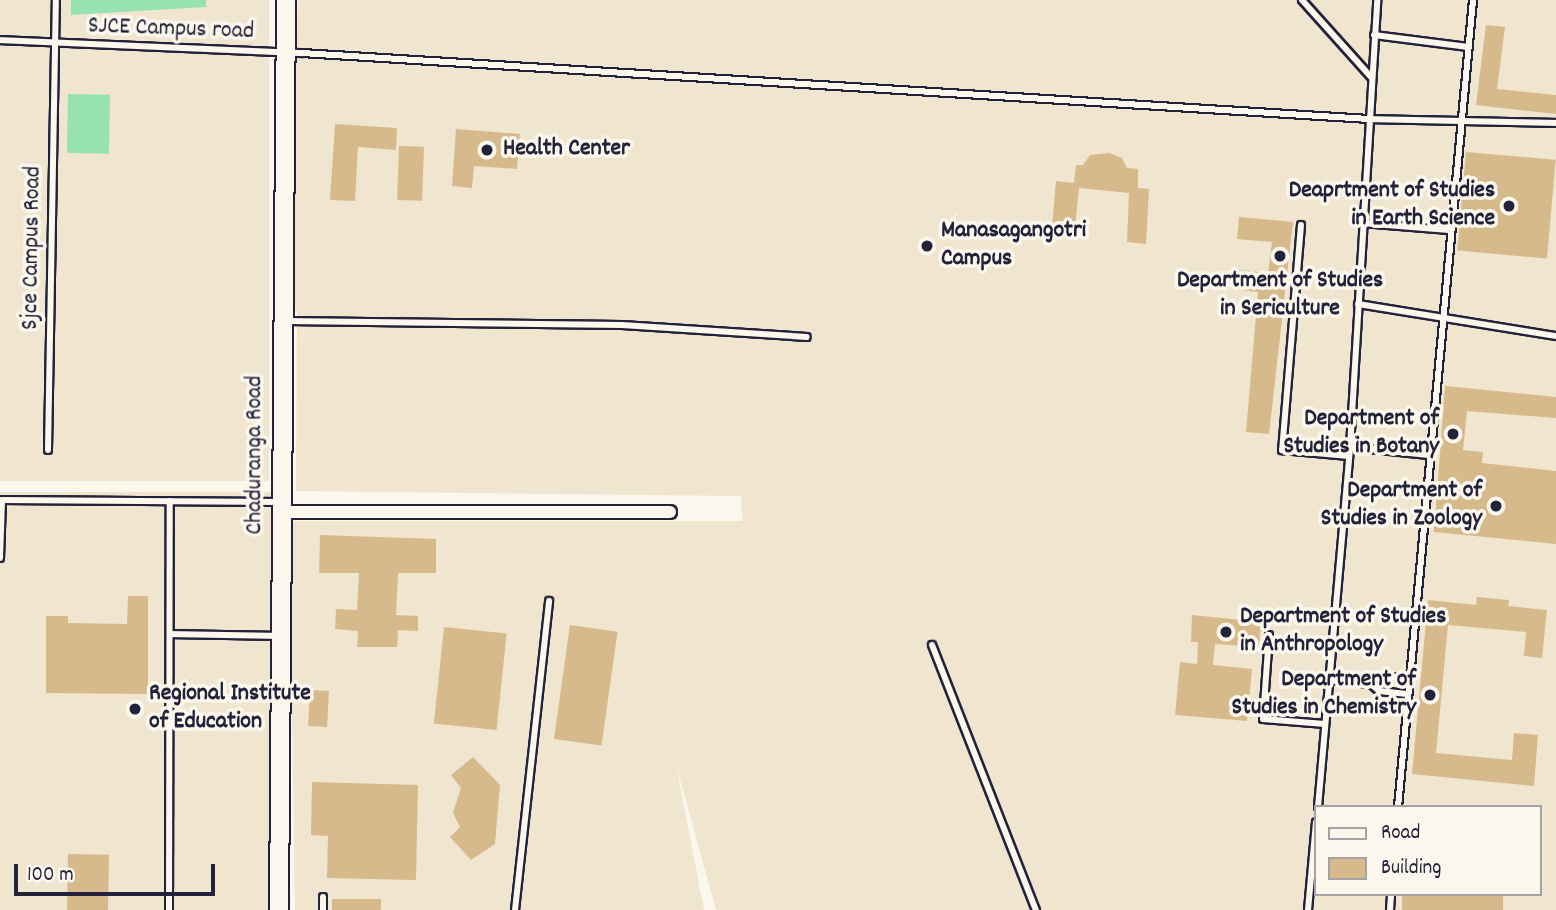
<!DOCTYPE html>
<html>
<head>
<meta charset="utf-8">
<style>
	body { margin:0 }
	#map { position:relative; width:1556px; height:910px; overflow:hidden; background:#fbf7ec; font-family:Dekko,sans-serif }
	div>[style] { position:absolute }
	.built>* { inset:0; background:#f0e5cf; transform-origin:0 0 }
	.green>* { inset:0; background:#98e1b1; transform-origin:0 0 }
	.building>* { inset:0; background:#d7ba8b; transform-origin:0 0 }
	.roads { filter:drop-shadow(2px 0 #22223b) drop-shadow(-2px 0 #22223b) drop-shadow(0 2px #22223b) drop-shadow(0 -2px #22223b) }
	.lane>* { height:6px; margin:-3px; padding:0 3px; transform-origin:3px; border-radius:3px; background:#fbf7ec }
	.street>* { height:12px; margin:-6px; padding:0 6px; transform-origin:6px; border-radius:6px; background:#fbf7ec }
	.secondary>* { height:18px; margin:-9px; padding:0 9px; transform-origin:9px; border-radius:9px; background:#fbf7ec }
	.dots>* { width:19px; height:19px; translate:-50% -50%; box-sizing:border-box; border:4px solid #fbf7ec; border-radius:50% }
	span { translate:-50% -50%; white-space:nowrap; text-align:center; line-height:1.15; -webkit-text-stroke:7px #fbf7ec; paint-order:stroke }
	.street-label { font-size:24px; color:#22223b }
	.poi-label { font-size:24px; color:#22223b; font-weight:700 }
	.left { translate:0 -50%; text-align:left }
	.right { translate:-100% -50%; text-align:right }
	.legend { position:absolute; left:1314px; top:805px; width:228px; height:91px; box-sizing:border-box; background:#fbf7ec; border:2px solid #a4a2a5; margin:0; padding:9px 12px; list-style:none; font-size:21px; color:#22223b }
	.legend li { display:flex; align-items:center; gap:14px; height:35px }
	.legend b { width:35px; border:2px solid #a4a2a5 }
	.scale { position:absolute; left:14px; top:864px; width:201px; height:32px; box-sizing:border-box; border:4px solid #22223b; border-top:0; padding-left:9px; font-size:21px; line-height:24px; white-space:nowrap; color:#22223b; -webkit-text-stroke:5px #fbf7ec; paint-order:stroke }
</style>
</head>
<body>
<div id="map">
	<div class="built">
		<i style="left:0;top:0;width:269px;height:481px"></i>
		<i style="clip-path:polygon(evenodd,298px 0,1556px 0,1556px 910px,716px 910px,676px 765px,704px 910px,295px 910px,289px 521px,742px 521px,741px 496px,296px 491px,297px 311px,288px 310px,298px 0,1316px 807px,1540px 807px,1540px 894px,1316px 894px,1316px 807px)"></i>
		<i style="left:0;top:492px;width:271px;height:418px"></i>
	</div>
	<div class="green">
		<i style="clip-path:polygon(71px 0,206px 0,206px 7px,71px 15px)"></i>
		<i style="left:68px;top:94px;width:42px;height:59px;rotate:1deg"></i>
	</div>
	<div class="building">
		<i style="clip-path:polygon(1486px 25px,1505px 27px,1497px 89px,1556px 95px,1556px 114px,1476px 105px)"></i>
		<i style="clip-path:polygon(335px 124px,397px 128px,396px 150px,358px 147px,355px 201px,330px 200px)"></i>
		<i style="clip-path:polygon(456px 129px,520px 134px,517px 169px,474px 166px,472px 188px,452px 186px)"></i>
		<i style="left:399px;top:146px;width:25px;height:54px;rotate:2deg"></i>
		<i style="left:1466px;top:152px;width:90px;height:99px;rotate:5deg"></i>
		<i style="clip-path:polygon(1109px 153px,1122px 158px,1127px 168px,1138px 169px,1138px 188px,1149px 189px,1146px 244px,1127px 242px,1129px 193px,1079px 188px,1074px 238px,1051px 237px,1056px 181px,1074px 183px,1076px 165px,1083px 165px,1090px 155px)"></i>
		<i style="clip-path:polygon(1239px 217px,1293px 222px,1269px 434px,1246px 432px,1258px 292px,1235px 289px,1237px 270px,1268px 273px,1272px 242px,1237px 239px)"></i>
		<i style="clip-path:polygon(1445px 386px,1556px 397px,1556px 418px,1467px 411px,1463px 450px,1483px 452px,1482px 463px,1556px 471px,1556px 544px,1434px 532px)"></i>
		<i style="clip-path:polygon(320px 535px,436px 539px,436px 573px,398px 573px,396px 615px,418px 616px,418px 631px,398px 630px,397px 647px,357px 647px,358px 631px,335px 629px,336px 609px,357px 610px,359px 573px,319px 573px)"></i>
		<i style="clip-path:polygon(128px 596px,148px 596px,148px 694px,46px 693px,46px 616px,68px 616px,68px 623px,127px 624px)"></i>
		<i style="clip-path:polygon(1477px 597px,1509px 600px,1508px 606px,1547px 610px,1542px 658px,1524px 656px,1526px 632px,1448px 625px,1436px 753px,1512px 760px,1514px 733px,1538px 735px,1534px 786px,1412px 774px,1428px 600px,1476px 605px)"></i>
		<i style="clip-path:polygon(1192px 615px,1261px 622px,1259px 647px,1215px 644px,1213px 665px,1252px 669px,1247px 721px,1175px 715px,1180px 662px,1197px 664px,1198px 642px,1191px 642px)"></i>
		<i style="left:570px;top:625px;width:48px;height:115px;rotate:8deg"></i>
		<i style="left:444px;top:627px;width:63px;height:97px;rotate:6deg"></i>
		<i style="left:310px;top:690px;width:19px;height:36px;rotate:3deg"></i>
		<i style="clip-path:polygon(473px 757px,500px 785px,495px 844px,471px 860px,450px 837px,460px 827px,453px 813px,461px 788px,451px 775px)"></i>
		<i style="clip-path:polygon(312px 782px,418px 785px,416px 880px,327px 878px,328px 836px,311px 835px)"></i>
		<i style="left:68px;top:854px;width:41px;height:56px;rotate:1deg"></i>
		<i style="left:1402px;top:894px;width:101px;height:16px"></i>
		<i style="left:332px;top:899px;width:49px;height:11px"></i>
	</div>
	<div class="roads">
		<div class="lane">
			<i style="left:1302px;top:0;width:103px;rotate:48.1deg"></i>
			<i style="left:1374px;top:35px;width:95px;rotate:7.3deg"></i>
			<i style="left:0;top:40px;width:302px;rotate:2.5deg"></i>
			<i style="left:302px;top:53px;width:1068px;rotate:3.54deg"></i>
			<i style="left:1368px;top:119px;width:188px;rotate:1.2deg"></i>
			<i style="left:1362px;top:223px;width:87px;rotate:4.6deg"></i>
			<i style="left:1301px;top:225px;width:226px;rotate:94.8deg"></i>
			<i style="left:1282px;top:450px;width:67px;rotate:5.1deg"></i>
			<i style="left:1358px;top:304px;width:201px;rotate:9.2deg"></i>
			<i style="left:285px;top:321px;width:337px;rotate:0.7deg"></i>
			<i style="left:622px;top:325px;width:185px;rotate:3.7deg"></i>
			<i style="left:1350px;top:447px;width:79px;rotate:5.8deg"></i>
			<i style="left:48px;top:450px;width:450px;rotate:-89deg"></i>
			<i style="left:0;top:500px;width:279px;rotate:0.4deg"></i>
			<i style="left:0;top:558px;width:58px;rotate:-88deg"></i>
			<i style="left:170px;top:634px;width:110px;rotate:1deg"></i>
			<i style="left:1269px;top:635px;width:84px;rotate:94.1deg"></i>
			<i style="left:1263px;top:719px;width:62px;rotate:4.6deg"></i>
			<i style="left:932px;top:645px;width:285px;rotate:68.6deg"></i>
			<i style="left:1329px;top:680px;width:42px;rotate:5.4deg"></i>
			<i style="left:1371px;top:684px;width:11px;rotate:-45deg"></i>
			<i style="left:1379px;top:676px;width:29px;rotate:6deg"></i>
			<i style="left:1371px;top:684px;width:11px;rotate:41deg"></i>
			<i style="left:1379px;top:691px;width:28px;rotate:6deg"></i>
			<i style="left:1318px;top:807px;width:361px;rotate:-84.9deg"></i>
			<i style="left:1350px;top:447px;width:448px;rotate:-86.5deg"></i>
			<i style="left:1398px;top:807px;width:810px;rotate:-84.69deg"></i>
			<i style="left:169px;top:910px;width:409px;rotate:-89.9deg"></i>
			<i style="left:323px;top:910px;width:13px;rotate:-90deg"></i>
			<i style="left:515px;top:910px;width:311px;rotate:-83.7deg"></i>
			<i style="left:1308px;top:910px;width:88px;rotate:-84.8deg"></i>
			<i style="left:1390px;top:910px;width:16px;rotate:-86deg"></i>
		</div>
		<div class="street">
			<i style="left:281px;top:512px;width:389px"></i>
		</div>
		<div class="secondary">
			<i style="left:279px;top:910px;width:910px;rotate:-89.56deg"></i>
		</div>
	</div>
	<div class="dots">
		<i style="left:487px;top:150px;background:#22223b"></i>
		<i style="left:1509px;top:206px;background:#22223b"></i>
		<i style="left:927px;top:246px;background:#22223b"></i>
		<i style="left:1280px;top:256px;background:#22223b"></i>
		<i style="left:1453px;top:434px;background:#22223b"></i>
		<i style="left:1496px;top:506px;background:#22223b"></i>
		<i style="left:1226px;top:632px;background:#22223b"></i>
		<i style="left:1430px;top:695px;background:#22223b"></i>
		<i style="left:135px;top:709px;background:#22223b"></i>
	</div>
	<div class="street-label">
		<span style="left:171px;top:30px;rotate:2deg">SJCE Campus road</span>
		<span style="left:33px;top:248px;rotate:-89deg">Sjce Campus Road</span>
		<span style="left:256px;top:455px;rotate:-90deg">Chaduranga Road</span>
	</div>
	<div class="poi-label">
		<span class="left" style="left:503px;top:150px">Health Center</span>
		<span class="right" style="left:1495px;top:206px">Deaprtment of Studies<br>in Earth Science</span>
		<span class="left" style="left:941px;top:246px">Manasagangotri<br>Campus</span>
		<span style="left:1280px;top:296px">Department of Studies<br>in Sericulture</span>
		<span class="right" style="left:1439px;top:434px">Department of<br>Studies in Botany</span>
		<span class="right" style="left:1482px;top:506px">Department of<br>Studies in Zoology</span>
		<span class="left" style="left:1240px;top:632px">Department of Studies<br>in Anthropology</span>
		<span class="right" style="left:1416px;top:695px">Department of<br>Studies in Chemistry</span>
		<span class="left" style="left:149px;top:709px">Regional Institute<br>of Education</span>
	</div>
	<ul class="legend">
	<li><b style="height:9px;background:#fbf7ec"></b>Road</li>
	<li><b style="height:19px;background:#d7ba8b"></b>Building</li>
	</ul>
	<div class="scale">100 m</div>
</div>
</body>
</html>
